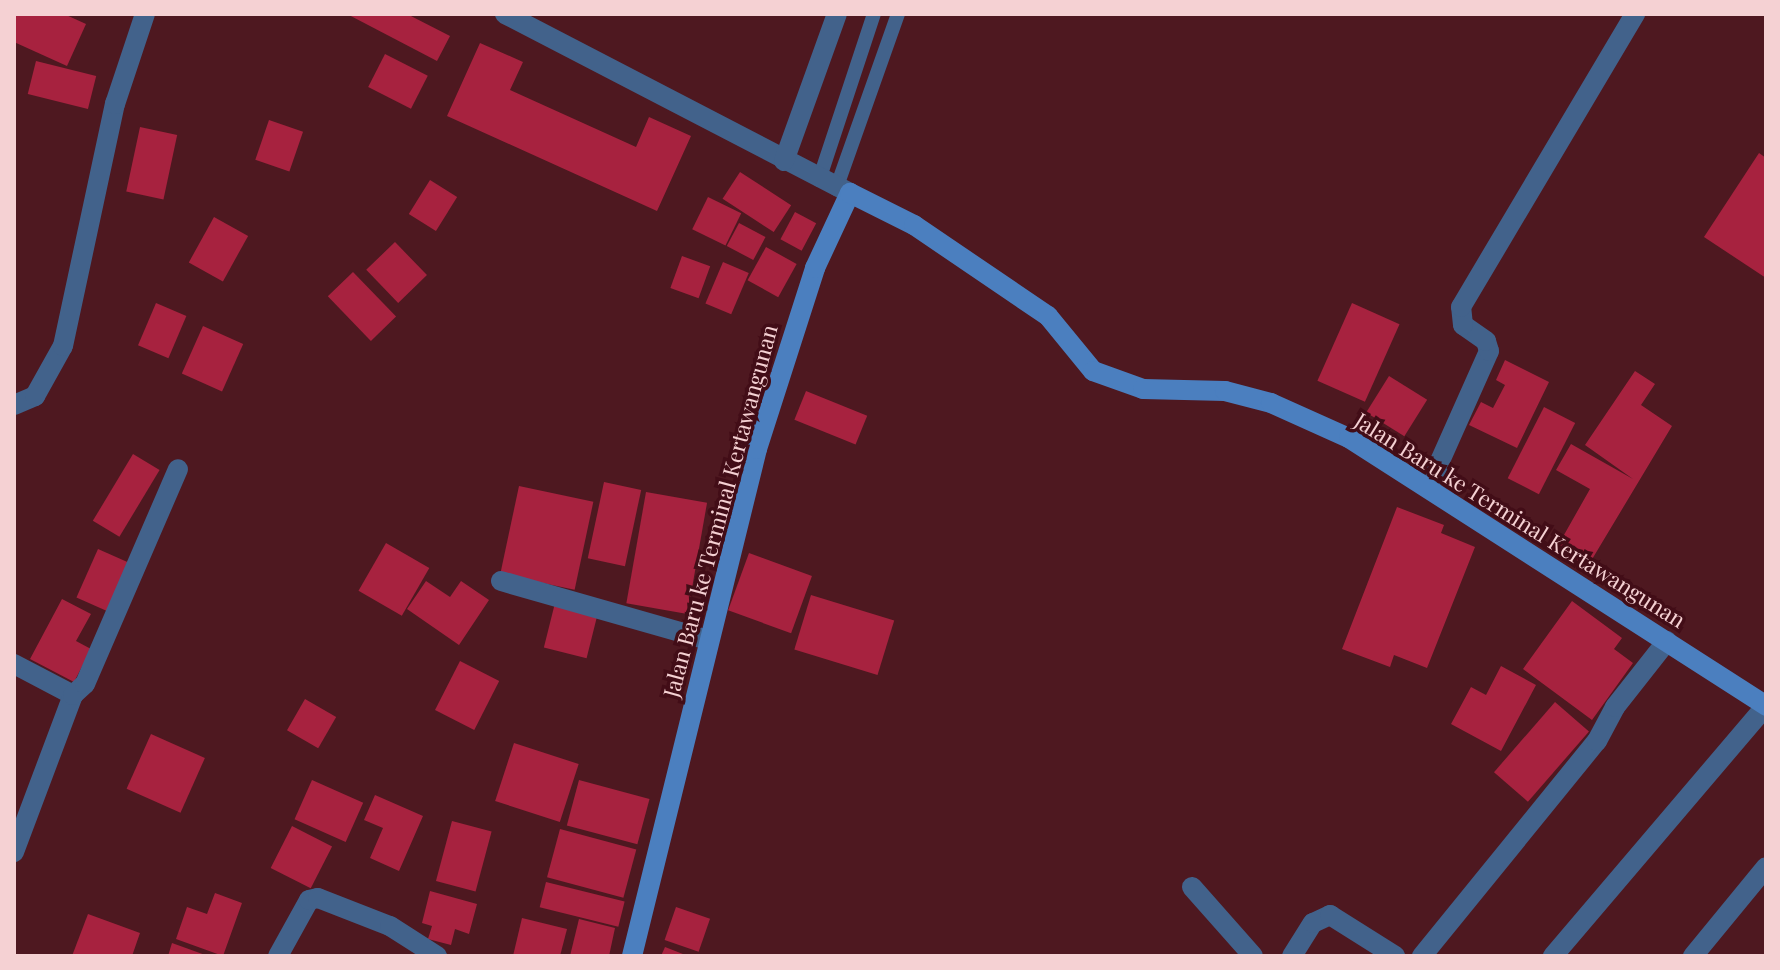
<!DOCTYPE html>
<html>
<head>
<meta charset="utf-8">
<style>
	body { margin:0 }
	#map { position:relative; width:1780px; height:970px; overflow:hidden; background:#4e1820; font-family:"Playfair Display",serif }
	div>[style] { position:absolute }
	.building>* { inset:0; background:#a7223f; transform-origin:0 0 }
	.service>* { height:14px; margin:-7px; padding:0 7px; transform-origin:7px; border-radius:7px; background:#42628b }
	.minor>* { height:20px; margin:-10px; padding:0 10px; transform-origin:10px; border-radius:10px; background:#42628b }
	.secondary>* { height:20px; margin:-10px; padding:0 10px; transform-origin:10px; border-radius:10px; background:#4b7fbf }
	span { translate:-50% -50%; white-space:nowrap; text-align:center; line-height:1.15; -webkit-text-stroke:7px #420d17; paint-order:stroke }
	.street-label { font-size:22px; color:#f5d1d3 }
	.frame { position:absolute; inset:0; border:16px solid #f5d1d3; pointer-events:none }
</style>
</head>
<body>
<div id="map">
	<div class="building">
		<i style="clip-path:polygon(14px 14px,64px 14px,86px 24px,67px 66px,14px 42px)"></i>
		<i style="clip-path:polygon(347px 14px,407px 14px,450px 36px,437px 61px)"></i>
		<i style="clip-path:polygon(480px 43px,523px 62px,510px 90px,636px 147px,649px 117px,691px 136px,657px 211px,447px 116px)"></i>
		<i style="left:385px;top:54px;width:48px;height:37px;rotate:27deg"></i>
		<i style="left:36px;top:61px;width:62px;height:34px;rotate:14deg"></i>
		<i style="left:269px;top:120px;width:36px;height:42px;rotate:19deg"></i>
		<i style="left:140px;top:127px;width:38px;height:66px;rotate:12deg"></i>
		<i style="clip-path:polygon(1759px 153px,1766px 158px,1766px 278px,1704px 237px)"></i>
		<i style="left:740px;top:172px;width:61px;height:32px;rotate:33deg"></i>
		<i style="left:430px;top:180px;width:32px;height:40px;rotate:32deg"></i>
		<i style="left:708px;top:197px;width:37px;height:36px;rotate:26deg"></i>
		<i style="left:795px;top:212px;width:24px;height:31px;rotate:28deg"></i>
		<i style="left:214px;top:217px;width:39px;height:52px;rotate:29deg"></i>
		<i style="left:739px;top:223px;width:30px;height:26px;rotate:28deg"></i>
		<i style="left:395px;top:242px;width:46px;height:40px;rotate:46deg"></i>
		<i style="left:766px;top:247px;width:35px;height:38px;rotate:29deg"></i>
		<i style="left:682px;top:256px;width:30px;height:34px;rotate:20deg"></i>
		<i style="left:723px;top:262px;width:28px;height:45px;rotate:23deg"></i>
		<i style="left:353px;top:272px;width:62px;height:35px;rotate:46deg"></i>
		<i style="left:156px;top:303px;width:33px;height:46px;rotate:23deg"></i>
		<i style="left:1352px;top:303px;width:52px;height:85px;rotate:24deg"></i>
		<i style="left:203px;top:326px;width:44px;height:52px;rotate:24deg"></i>
		<i style="clip-path:polygon(1505px 360px,1549px 382px,1517px 448px,1469px 425px,1481px 402px,1493px 408px,1505px 385px,1496px 380px)"></i>
		<i style="clip-path:polygon(1635px 371px,1655px 384px,1641px 405px,1672px 426px,1588px 566px,1556px 549px,1590px 489px,1556px 470px,1571px 444px,1633px 479px,1585px 445px)"></i>
		<i style="left:1389px;top:376px;width:45px;height:43px;rotate:32deg"></i>
		<i style="left:806px;top:391px;width:66px;height:31px;rotate:22deg"></i>
		<i style="left:1544px;top:407px;width:35px;height:80px;rotate:27deg"></i>
		<i style="left:133px;top:454px;width:31px;height:78px;rotate:31deg"></i>
		<i style="left:604px;top:482px;width:38px;height:78px;rotate:12deg"></i>
		<i style="left:519px;top:486px;width:76px;height:90px;rotate:12deg"></i>
		<i style="left:646px;top:492px;width:62px;height:113px;rotate:10deg"></i>
		<i style="clip-path:polygon(1397px 507px,1444px 525px,1441px 533px,1475px 547px,1427px 668px,1394px 655px,1390px 667px,1342px 649px)"></i>
		<i style="left:386px;top:543px;width:50px;height:55px;rotate:30deg"></i>
		<i style="left:98px;top:549px;width:34px;height:53px;rotate:24deg"></i>
		<i style="left:749px;top:553px;width:67px;height:61px;rotate:20deg"></i>
		<i style="clip-path:polygon(426px 581px,450px 597px,461px 581px,489px 600px,459px 645px,407px 609px)"></i>
		<i style="left:811px;top:595px;width:87px;height:57px;rotate:17deg"></i>
		<i style="clip-path:polygon(62px 599px,91px 614px,76px 641px,91px 649px,74px 682px,30px 659px)"></i>
		<i style="left:556px;top:599px;width:44px;height:50px;rotate:14deg"></i>
		<i style="clip-path:polygon(1572px 601px,1622px 638px,1614px 649px,1633px 663px,1592px 720px,1523px 669px)"></i>
		<i style="left:460px;top:661px;width:44px;height:55px;rotate:27deg"></i>
		<i style="clip-path:polygon(1501px 666px,1536px 685px,1501px 751px,1451px 724px,1471px 687px,1486px 695px)"></i>
		<i style="left:305px;top:699px;width:36px;height:36px;rotate:30deg"></i>
		<i style="left:1555px;top:702px;width:45px;height:93px;rotate:41deg"></i>
		<i style="left:151px;top:734px;width:59px;height:60px;rotate:24deg"></i>
		<i style="left:514px;top:743px;width:68px;height:61px;rotate:18deg"></i>
		<i style="left:312px;top:780px;width:56px;height:43px;rotate:24deg"></i>
		<i style="left:579px;top:780px;width:73px;height:47px;rotate:15deg"></i>
		<i style="clip-path:polygon(375px 795px,423px 816px,399px 871px,370px 858px,383px 828px,364px 820px)"></i>
		<i style="left:452px;top:821px;width:41px;height:62px;rotate:15deg"></i>
		<i style="left:292px;top:826px;width:45px;height:47px;rotate:27deg"></i>
		<i style="left:560px;top:829px;width:79px;height:50px;rotate:15deg"></i>
		<i style="left:546px;top:882px;width:81px;height:26px;rotate:14deg"></i>
		<i style="clip-path:polygon(430px 891px,477px 904px,469px 934px,455px 929px,451px 945px,428px 939px,432px 926px,422px 923px)"></i>
		<i style="clip-path:polygon(215px 893px,242px 903px,223px 956px,176px 939px,187px 907px,207px 914px)"></i>
		<i style="left:676px;top:907px;width:36px;height:35px;rotate:19deg"></i>
		<i style="clip-path:polygon(88px 914px,140px 933px,132px 956px,72px 956px)"></i>
		<i style="clip-path:polygon(522px 918px,567px 929px,560px 956px,513px 956px)"></i>
		<i style="clip-path:polygon(579px 919px,615px 928px,609px 956px,570px 956px)"></i>
		<i style="clip-path:polygon(172px 943px,208px 956px,168px 956px)"></i>
		<i style="clip-path:polygon(665px 947px,688px 956px,661px 956px)"></i>
	</div>
	<div class="service">
		<i style="left:819px;top:180px;width:175px;rotate:-71.7deg"></i>
		<i style="left:836px;top:189px;width:186px;rotate:-70.5deg"></i>
	</div>
	<div class="minor">
		<i style="left:505px;top:14px;width:389px;rotate:27.4deg"></i>
		<i style="left:784px;top:161px;width:156px;rotate:-70.2deg"></i>
		<i style="left:14px;top:405px;width:23px;rotate:-23deg"></i>
		<i style="left:35px;top:396px;width:57px;rotate:-60.8deg"></i>
		<i style="left:63px;top:346px;width:248px;rotate:-77.9deg"></i>
		<i style="left:115px;top:104px;width:95px;rotate:-71.6deg"></i>
		<i style="left:1428px;top:488px;width:150px;rotate:-66deg"></i>
		<i style="left:1489px;top:351px;width:10px;rotate:-107deg"></i>
		<i style="left:1486px;top:341px;width:28px;rotate:-145deg"></i>
		<i style="left:1463px;top:325px;width:18px;rotate:-96deg"></i>
		<i style="left:1461px;top:307px;width:341px;rotate:-59.3deg"></i>
		<i style="left:501px;top:581px;width:215px;rotate:15.9deg"></i>
		<i style="left:14px;top:664px;width:67px;rotate:27.7deg"></i>
		<i style="left:73px;top:695px;width:168px;rotate:110.6deg"></i>
		<i style="left:73px;top:695px;width:16px;rotate:-43deg"></i>
		<i style="left:85px;top:684px;width:234px;rotate:-66.6deg"></i>
		<i style="left:1192px;top:887px;width:92px;rotate:48.5deg"></i>
		<i style="left:278px;top:956px;width:64px;rotate:-61deg"></i>
		<i style="left:309px;top:900px;width:9px;rotate:-13deg"></i>
		<i style="left:318px;top:898px;width:77px;rotate:21.3deg"></i>
		<i style="left:390px;top:926px;width:56px;rotate:32.6deg"></i>
		<i style="left:1292px;top:956px;width:39px;rotate:-58deg"></i>
		<i style="left:1313px;top:923px;width:19px;rotate:-25deg"></i>
		<i style="left:1330px;top:915px;width:77px;rotate:32.2deg"></i>
		<i style="left:1422px;top:956px;width:277px;rotate:-50.9deg"></i>
		<i style="left:1597px;top:741px;width:38px;rotate:-62deg"></i>
		<i style="left:1615px;top:707px;width:84px;rotate:-51.8deg"></i>
		<i style="left:1553px;top:956px;width:327px;rotate:-49.6deg"></i>
		<i style="left:1693px;top:956px;width:115px;rotate:-50.6deg"></i>
	</div>
	<div class="secondary">
		<i style="left:632px;top:956px;width:522px;rotate:-76.15deg"></i>
		<i style="left:757px;top:449px;width:190px;rotate:-72.2deg"></i>
		<i style="left:815px;top:268px;width:83px;rotate:-65deg"></i>
		<i style="left:850px;top:193px;width:72px;rotate:26.6deg"></i>
		<i style="left:914px;top:225px;width:162px;rotate:34.2deg"></i>
		<i style="left:1048px;top:316px;width:71px;rotate:50.7deg"></i>
		<i style="left:1093px;top:371px;width:53px;rotate:19.8deg"></i>
		<i style="left:1143px;top:389px;width:82px;rotate:1.4deg"></i>
		<i style="left:1225px;top:391px;width:48px;rotate:14.6deg"></i>
		<i style="left:1271px;top:403px;width:85px;rotate:24.2deg"></i>
		<i style="left:1349px;top:438px;width:496px;rotate:32.7deg"></i>
	</div>
	<div class="street-label">
		<span style="left:720px;top:511px;rotate:-75deg">Jalan Baru ke Terminal Kertawangunan</span>
		<span style="left:1520px;top:520px;rotate:32deg">Jalan Baru ke Terminal Kertawangunan</span>
	</div>
	<div class="frame"></div>
</div>
</body>
</html>
